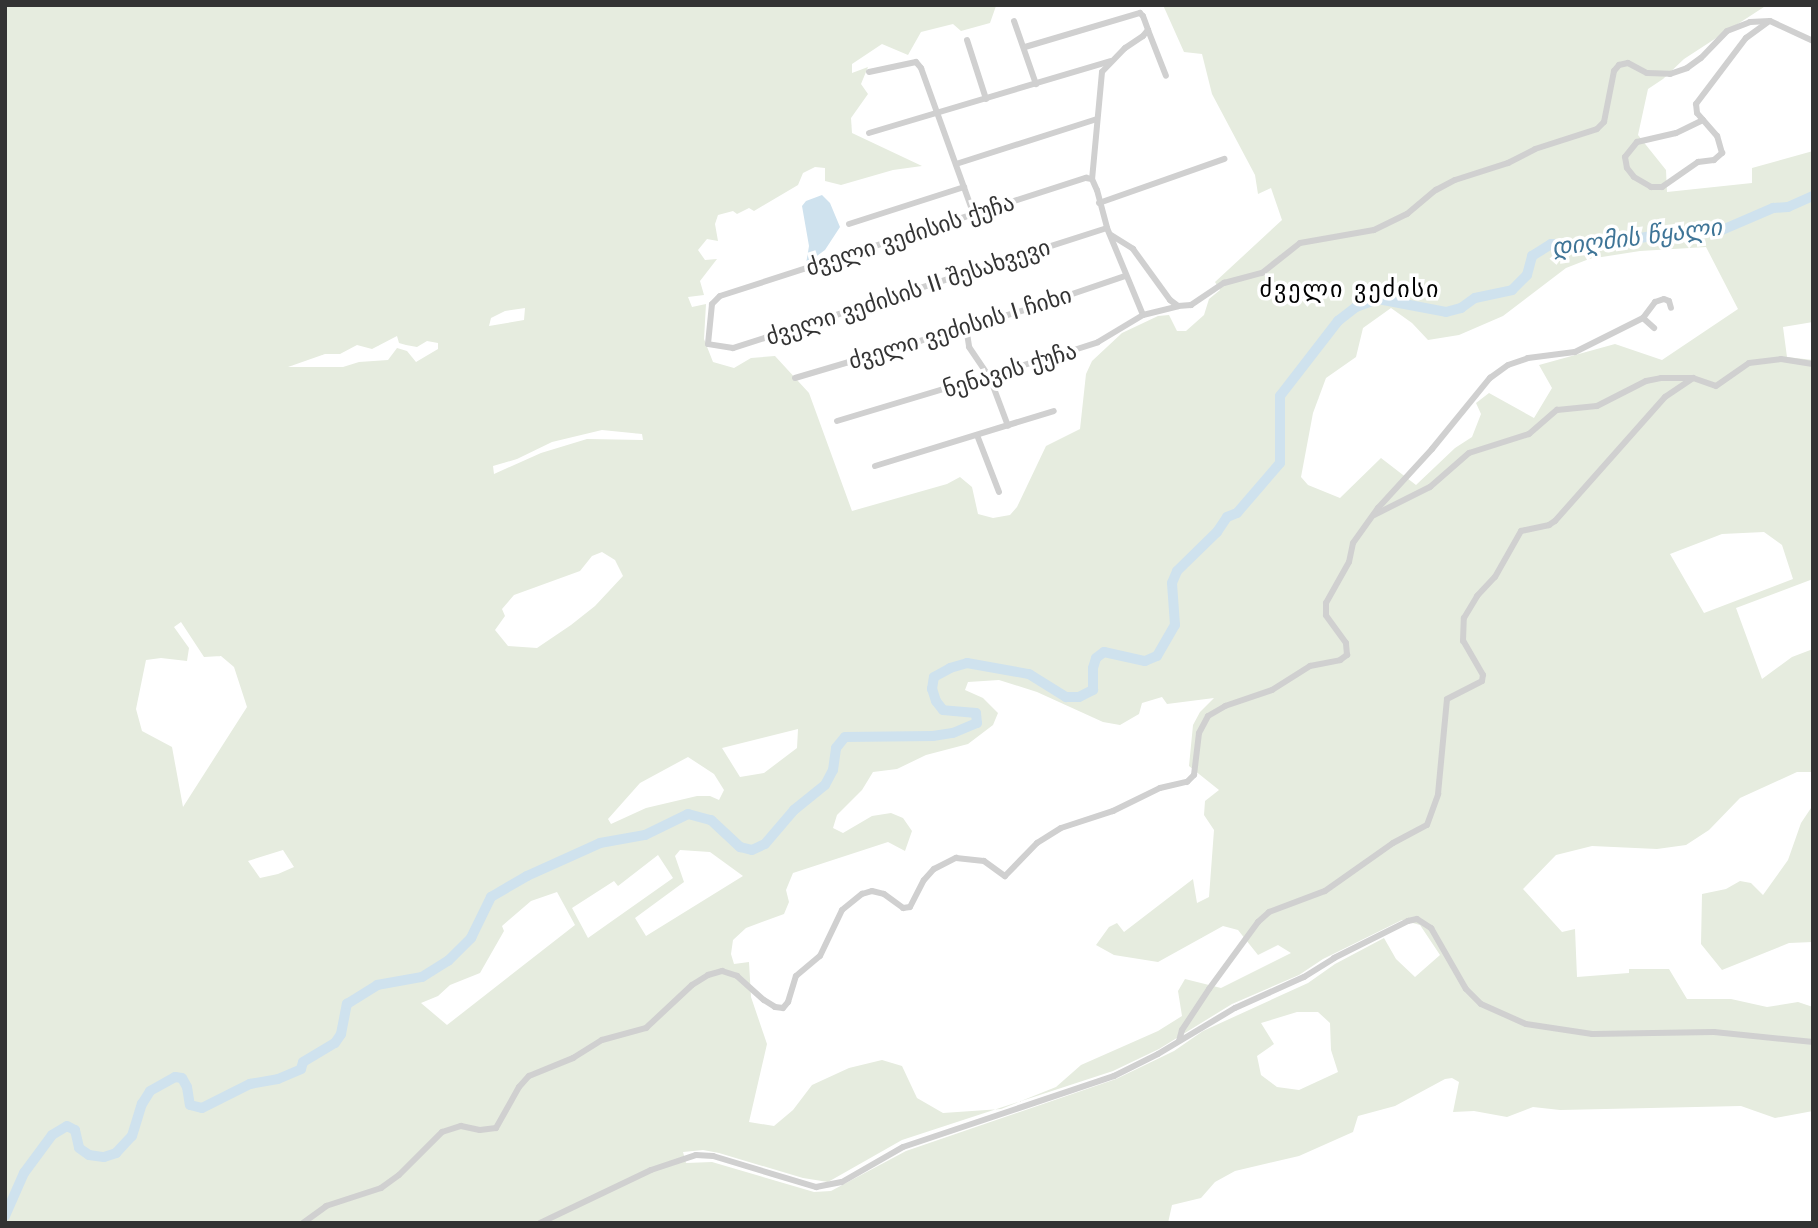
<!DOCTYPE html>
<html>
<head>
<meta charset="utf-8">
<style>
	body { margin:0 }
	#map { position:relative; width:1818px; height:1228px; overflow:hidden; background:#fff; font-family:"DejaVu Sans","Noto Sans Georgian",sans-serif }
	div>[style] { position:absolute }
	.green>* { inset:0; background:#e6ecdf }
	.water>* { inset:0; background:#cfe2ee }
	.river>* { height:10px; margin:-5px; padding:0 5px; transform-origin:5px; border-radius:5px; background:#cfe2ee }
	.minor>* { height:6px; margin:-3px; padding:0 3px; transform-origin:3px; border-radius:3px; background:#d0d0d0 }
	span { translate:-50% -50%; white-space:nowrap; text-align:center; line-height:1.15; -webkit-text-stroke:7px #fff; paint-order:stroke }
	.street-label { font-size:23px; color:#333 }
	.water-label { font-size:24px; color:#3f7597; font-style:italic }
	.neighbourhood-label { font-size:24px; color:#000; letter-spacing:2px }
	.frame { position:absolute; inset:0; border:7px solid #333; pointer-events:none }
</style>
</head>
<body>
<div id="map">
	<div class="green">
		<i style="clip-path:polygon(evenodd,5px 5px,1003px 5px,996px 6px,990px 23px,961px 31px,953px 24px,921px 32px,908px 55px,882px 44px,852px 64px,852px 73px,868px 67px,861px 84px,868px 94px,851px 118px,852px 133px,922px 166px,893px 170px,841px 185px,825px 181px,825px 168px,815px 167px,803px 173px,798px 185px,754px 211px,749px 208px,737px 214px,733px 211px,718px 215px,715px 224px,718px 241px,707px 239px,698px 250px,705px 260px,717px 259px,700px 281px,704px 295px,688px 297px,692px 307px,706px 304px,704px 339px,713px 362px,734px 368px,751px 358px,775px 356px,809px 393px,852px 511px,947px 484px,960px 477px,972px 487px,978px 514px,993px 518px,1010px 515px,1017px 507px,1046px 446px,1080px 429px,1086px 374px,1092px 361px,1122px 333px,1158px 316px,1169px 315px,1177px 331px,1186px 331px,1204px 315px,1209px 299px,1220px 290px,1215px 282px,1282px 220px,1271px 188px,1258px 194px,1255px 175px,1212px 94px,1202px 54px,1184px 52px,1163px 5px,1767px 5px,1684px 59px,1663px 79px,1648px 89px,1638px 135px,1666px 170px,1667px 192px,1752px 183px,1752px 168px,1813px 151px,1813px 322px,1783px 327px,1787px 357px,1813px 360px,1813px 579px,1736px 608px,1762px 679px,1792px 657px,1813px 649px,1813px 772px,1797px 772px,1740px 798px,1709px 830px,1686px 845px,1657px 849px,1592px 846px,1556px 855px,1523px 889px,1562px 932px,1575px 929px,1577px 977px,1629px 973px,1629px 969px,1669px 969px,1687px 999px,1731px 999px,1767px 1007px,1798px 1002px,1813px 1007px,1813px 1111px,1775px 1118px,1741px 1106px,1560px 1110px,1533px 1107px,1507px 1117px,1474px 1111px,1453px 1112px,1459px 1082px,1452px 1078px,1445px 1079px,1395px 1106px,1358px 1116px,1353px 1132px,1299px 1156px,1235px 1171px,1215px 1182px,1201px 1198px,1172px 1205px,1168px 1223px,5px 1223px,5px 5px,1706px 247px,1738px 309px,1662px 360px,1615px 344px,1539px 365px,1552px 388px,1534px 418px,1489px 393px,1476px 403px,1481px 414px,1472px 437px,1455px 448px,1416px 485px,1381px 458px,1340px 498px,1308px 485px,1301px 477px,1313px 413px,1326px 378px,1356px 357px,1363px 328px,1391px 308px,1412px 323px,1428px 340px,1459px 335px,1503px 316px,1566px 268px,1589px 259px,1640px 251px,1706px 247px,5px 5px,525px 308px,524px 320px,489px 326px,491px 318px,505px 311px,525px 308px,5px 5px,397px 336px,399px 343px,406px 345px,417px 347px,427px 341px,438px 343px,438px 349px,416px 362px,407px 351px,397px 348px,388px 360px,359px 362px,343px 367px,288px 367px,325px 354px,340px 354px,357px 345px,372px 349px,397px 336px,5px 5px,602px 430px,642px 434px,643px 440px,587px 439px,541px 453px,494px 474px,493px 466px,517px 459px,552px 442px,602px 430px,5px 5px,1764px 532px,1782px 545px,1793px 579px,1704px 613px,1670px 554px,1722px 534px,1764px 532px,5px 5px,602px 552px,615px 560px,623px 576px,595px 606px,571px 625px,537px 648px,508px 646px,495px 630px,505px 616px,502px 609px,514px 595px,580px 571px,592px 556px,602px 552px,5px 5px,181px 622px,204px 657px,221px 656px,234px 667px,247px 707px,183px 807px,172px 747px,142px 731px,136px 709px,146px 660px,161px 658px,187px 661px,189px 648px,174px 627px,181px 622px,5px 5px,999px 680px,1037px 692px,1103px 722px,1120px 725px,1139px 714px,1142px 703px,1162px 697px,1167px 704px,1214px 698px,1200px 712px,1193px 725px,1189px 766px,1219px 790px,1205px 801px,1204px 815px,1214px 830px,1209px 897px,1197px 903px,1193px 879px,1124px 932px,1117px 923px,1109px 927px,1096px 945px,1114px 955px,1158px 962px,1223px 926px,1238px 930px,1258px 955px,1278px 945px,1291px 953px,1221px 988px,1185px 979px,1178px 991px,1182px 1016px,1158px 1031px,1081px 1065px,1056px 1087px,1001px 1109px,943px 1113px,917px 1098px,902px 1066px,882px 1060px,849px 1068px,812px 1085px,793px 1110px,774px 1126px,749px 1122px,767px 1044px,751px 997px,749px 962px,734px 964px,731px 954px,733px 940px,746px 928px,784px 914px,789px 902px,786px 890px,793px 873px,888px 842px,905px 851px,912px 831px,903px 818px,891px 813px,872px 816px,843px 833px,833px 828px,837px 815px,862px 790px,873px 772px,897px 769px,926px 755px,968px 744px,993px 725px,998px 713px,983px 698px,965px 690px,968px 682px,999px 680px,5px 5px,798px 729px,797px 748px,764px 773px,740px 777px,722px 748px,798px 729px,5px 5px,688px 757px,714px 774px,724px 790px,719px 800px,710px 796px,697px 796px,646px 808px,611px 824px,608px 819px,640px 783px,688px 757px,5px 5px,283px 850px,294px 867px,278px 874px,260px 878px,248px 861px,283px 850px,5px 5px,680px 850px,710px 852px,743px 876px,646px 936px,635px 918px,684px 882px,675px 856px,680px 850px,5px 5px,658px 855px,673px 878px,588px 938px,572px 908px,614px 881px,618px 886px,658px 855px,5px 5px,557px 892px,575px 925px,447px 1025px,421px 1003px,438px 996px,450px 985px,480px 973px,504px 931px,502px 926px,531px 901px,557px 892px,5px 5px,1402px 920px,1420px 925px,1440px 955px,1415px 977px,1396px 959px,1384px 938px,1335px 964px,1308px 983px,1203px 1031px,1174px 1051px,1116px 1079px,906px 1151px,831px 1191px,814px 1192px,712px 1162px,686px 1163px,683px 1152px,703px 1150px,719px 1153px,803px 1178px,828px 1182px,902px 1140px,1113px 1071px,1159px 1049px,1232px 1004px,1299px 975px,1323px 959px,1402px 920px,5px 5px,1297px 1012px,1318px 1012px,1330px 1023px,1331px 1050px,1338px 1072px,1299px 1090px,1277px 1087px,1261px 1075px,1257px 1056px,1274px 1044px,1261px 1023px,1297px 1012px)"></i>
		<i style="clip-path:polygon(1813px 805px,1813px 942px,1789px 943px,1722px 970px,1701px 944px,1702px 894px,1726px 889px,1740px 881px,1751px 883px,1763px 895px,1788px 860px,1801px 823px)"></i>
	</div>
	<div class="water">
		<i style="clip-path:polygon(822px 195px,830px 203px,840px 227px,825px 250px,806px 264px,809px 246px,802px 206px,806px 201px)"></i>
	</div>
	<div class="river">
		<i style="left:5px;top:1216px;width:47px;rotate:-66.2deg"></i>
		<i style="left:24px;top:1173px;width:47px;rotate:-53.6deg"></i>
		<i style="left:52px;top:1135px;width:17px;rotate:-31deg"></i>
		<i style="left:67px;top:1126px;width:9px;rotate:27deg"></i>
		<i style="left:75px;top:1130px;width:18px;rotate:77deg"></i>
		<i style="left:79px;top:1148px;width:12px;rotate:35deg"></i>
		<i style="left:89px;top:1155px;width:15px;rotate:8deg"></i>
		<i style="left:104px;top:1157px;width:13px;rotate:-18deg"></i>
		<i style="left:116px;top:1153px;width:23px;rotate:-47deg"></i>
		<i style="left:132px;top:1136px;width:34px;rotate:-73deg"></i>
		<i style="left:142px;top:1104px;width:15px;rotate:-58deg"></i>
		<i style="left:150px;top:1091px;width:29px;rotate:-29deg"></i>
		<i style="left:175px;top:1077px;width:7px;rotate:8deg"></i>
		<i style="left:182px;top:1078px;width:10px;rotate:61deg"></i>
		<i style="left:187px;top:1087px;width:18px;rotate:81deg"></i>
		<i style="left:190px;top:1105px;width:12px;rotate:14deg"></i>
		<i style="left:202px;top:1108px;width:54px;rotate:-26.6deg"></i>
		<i style="left:250px;top:1084px;width:28px;rotate:-10deg"></i>
		<i style="left:278px;top:1079px;width:25px;rotate:-23deg"></i>
		<i style="left:301px;top:1069px;width:7px;rotate:-74deg"></i>
		<i style="left:303px;top:1062px;width:37px;rotate:-31deg"></i>
		<i style="left:335px;top:1043px;width:11px;rotate:-56deg"></i>
		<i style="left:341px;top:1034px;width:31px;rotate:-79deg"></i>
		<i style="left:347px;top:1004px;width:36px;rotate:-32deg"></i>
		<i style="left:377px;top:985px;width:46px;rotate:-10.1deg"></i>
		<i style="left:422px;top:977px;width:31px;rotate:-32deg"></i>
		<i style="left:448px;top:961px;width:33px;rotate:-45deg"></i>
		<i style="left:471px;top:938px;width:46px;rotate:-64deg"></i>
		<i style="left:491px;top:897px;width:42px;rotate:-30.3deg"></i>
		<i style="left:527px;top:876px;width:80px;rotate:-24.3deg"></i>
		<i style="left:600px;top:843px;width:46px;rotate:-10.1deg"></i>
		<i style="left:645px;top:835px;width:48px;rotate:-26deg"></i>
		<i style="left:688px;top:814px;width:24px;rotate:15deg"></i>
		<i style="left:711px;top:820px;width:40px;rotate:43deg"></i>
		<i style="left:740px;top:847px;width:12px;rotate:14deg"></i>
		<i style="left:752px;top:850px;width:14px;rotate:-25deg"></i>
		<i style="left:765px;top:844px;width:45px;rotate:-49.5deg"></i>
		<i style="left:794px;top:810px;width:40px;rotate:-39deg"></i>
		<i style="left:825px;top:785px;width:17px;rotate:-62deg"></i>
		<i style="left:833px;top:770px;width:22px;rotate:-82deg"></i>
		<i style="left:836px;top:748px;width:14px;rotate:-51deg"></i>
		<i style="left:845px;top:737px;width:88px;rotate:-0.7deg"></i>
		<i style="left:933px;top:736px;width:20px;rotate:-9deg"></i>
		<i style="left:953px;top:733px;width:26px;rotate:-23deg"></i>
		<i style="left:977px;top:723px;width:10px;rotate:-96deg"></i>
		<i style="left:976px;top:713px;width:33px;rotate:-175deg"></i>
		<i style="left:943px;top:710px;width:11px;rotate:-128deg"></i>
		<i style="left:936px;top:701px;width:13px;rotate:-108deg"></i>
		<i style="left:932px;top:689px;width:12px;rotate:-81deg"></i>
		<i style="left:934px;top:677px;width:18px;rotate:-29deg"></i>
		<i style="left:950px;top:668px;width:18px;rotate:-16deg"></i>
		<i style="left:967px;top:663px;width:63px;rotate:10.1deg"></i>
		<i style="left:1029px;top:674px;width:44px;rotate:31.9deg"></i>
		<i style="left:1066px;top:697px;width:13px"></i>
		<i style="left:1079px;top:697px;width:16px;rotate:-27deg"></i>
		<i style="left:1093px;top:690px;width:22px;rotate:-90deg"></i>
		<i style="left:1093px;top:668px;width:10px;rotate:-73deg"></i>
		<i style="left:1096px;top:658px;width:10px;rotate:-37deg"></i>
		<i style="left:1104px;top:652px;width:42px;rotate:12.4deg"></i>
		<i style="left:1145px;top:661px;width:13px;rotate:-23deg"></i>
		<i style="left:1157px;top:656px;width:36px;rotate:-60deg"></i>
		<i style="left:1175px;top:625px;width:42px;rotate:-94.1deg"></i>
		<i style="left:1172px;top:583px;width:13px;rotate:-67deg"></i>
		<i style="left:1177px;top:571px;width:56px;rotate:-44.3deg"></i>
		<i style="left:1217px;top:532px;width:18px;rotate:-56deg"></i>
		<i style="left:1227px;top:517px;width:11px;rotate:-22deg"></i>
		<i style="left:1237px;top:513px;width:66px;rotate:-49.3deg"></i>
		<i style="left:1280px;top:463px;width:67px;rotate:-90deg"></i>
		<i style="left:1280px;top:396px;width:95px;rotate:-52.3deg"></i>
		<i style="left:1338px;top:321px;width:23px;rotate:-38deg"></i>
		<i style="left:1356px;top:307px;width:23px;rotate:-20deg"></i>
		<i style="left:1378px;top:299px;width:69px;rotate:10.8deg"></i>
		<i style="left:1446px;top:312px;width:16px;rotate:-15deg"></i>
		<i style="left:1461px;top:308px;width:17px;rotate:-36deg"></i>
		<i style="left:1475px;top:298px;width:38px;rotate:-12deg"></i>
		<i style="left:1512px;top:290px;width:21px;rotate:-45deg"></i>
		<i style="left:1527px;top:275px;width:20px;rotate:-75deg"></i>
		<i style="left:1532px;top:256px;width:22px;rotate:-32deg"></i>
		<i style="left:1551px;top:244px;width:45px;rotate:1.3deg"></i>
		<i style="left:1596px;top:245px;width:57px;rotate:-9.1deg"></i>
		<i style="left:1652px;top:236px;width:70px;rotate:-4.9deg"></i>
		<i style="left:1722px;top:230px;width:56px;rotate:-23.3deg"></i>
		<i style="left:1773px;top:208px;width:15px;rotate:-4deg"></i>
		<i style="left:1788px;top:207px;width:27px;rotate:-24deg"></i>
	</div>
	<div class="minor">
		<i style="left:1014px;top:21px;width:67px;rotate:70.8deg"></i>
		<i style="left:1148px;top:30px;width:49px;rotate:68.6deg"></i>
		<i style="left:967px;top:40px;width:62px;rotate:72.1deg"></i>
		<i style="left:1025px;top:47px;width:120px;rotate:-16.5deg"></i>
		<i style="left:1140px;top:13px;width:4px;rotate:45deg"></i>
		<i style="left:1143px;top:16px;width:15px;rotate:70deg"></i>
		<i style="left:1148px;top:30px;width:8px;rotate:130deg"></i>
		<i style="left:1143px;top:36px;width:22px;rotate:146deg"></i>
		<i style="left:1125px;top:48px;width:33px;rotate:134deg"></i>
		<i style="left:1102px;top:72px;width:107px;rotate:95.3deg"></i>
		<i style="left:869px;top:72px;width:48px;rotate:-12deg"></i>
		<i style="left:916px;top:62px;width:8px;rotate:50deg"></i>
		<i style="left:921px;top:68px;width:156px;rotate:70.2deg"></i>
		<i style="left:1703px;top:120px;width:30px;rotate:154deg"></i>
		<i style="left:1676px;top:133px;width:40px;rotate:167deg"></i>
		<i style="left:1637px;top:142px;width:19px;rotate:129deg"></i>
		<i style="left:1625px;top:157px;width:11px;rotate:80deg"></i>
		<i style="left:1627px;top:168px;width:11px;rotate:52deg"></i>
		<i style="left:1634px;top:177px;width:20px;rotate:30deg"></i>
		<i style="left:1651px;top:187px;width:11px"></i>
		<i style="left:1662px;top:187px;width:44px;rotate:-34.8deg"></i>
		<i style="left:1698px;top:162px;width:16px;rotate:-7deg"></i>
		<i style="left:1714px;top:160px;width:11px;rotate:-41deg"></i>
		<i style="left:1722px;top:153px;width:18px;rotate:-106deg"></i>
		<i style="left:1717px;top:136px;width:30px;rotate:-131deg"></i>
		<i style="left:1697px;top:113px;width:9px;rotate:-96deg"></i>
		<i style="left:1696px;top:104px;width:83px;rotate:-52.9deg"></i>
		<i style="left:1746px;top:38px;width:27px;rotate:-36deg"></i>
		<i style="left:869px;top:133px;width:252px;rotate:-16.6deg"></i>
		<i style="left:956px;top:164px;width:148px;rotate:-17.7deg"></i>
		<i style="left:1099px;top:203px;width:133px;rotate:-19.4deg"></i>
		<i style="left:849px;top:224px;width:121px;rotate:-17.8deg"></i>
		<i style="left:1107px;top:228px;width:393px;rotate:162.2deg"></i>
		<i style="left:733px;top:348px;width:25px;rotate:-171deg"></i>
		<i style="left:708px;top:344px;width:40px;rotate:-84.3deg"></i>
		<i style="left:712px;top:304px;width:11px;rotate:-45deg"></i>
		<i style="left:720px;top:296px;width:385px;rotate:-17.9deg"></i>
		<i style="left:1086px;top:178px;width:6px;rotate:9deg"></i>
		<i style="left:1092px;top:179px;width:12px;rotate:66deg"></i>
		<i style="left:1097px;top:190px;width:39px;rotate:75deg"></i>
		<i style="left:1107px;top:228px;width:94px;rotate:67.5deg"></i>
		<i style="left:1111px;top:235px;width:26px;rotate:32deg"></i>
		<i style="left:1133px;top:249px;width:63px;rotate:54deg"></i>
		<i style="left:1170px;top:300px;width:10px;rotate:37deg"></i>
		<i style="left:1178px;top:306px;width:13px;rotate:-4deg"></i>
		<i style="left:1191px;top:305px;width:40px;rotate:-34deg"></i>
		<i style="left:1224px;top:283px;width:39px;rotate:-15deg"></i>
		<i style="left:1262px;top:273px;width:48px;rotate:-38.3deg"></i>
		<i style="left:1300px;top:243px;width:75px;rotate:-10deg"></i>
		<i style="left:1374px;top:230px;width:37px;rotate:-26deg"></i>
		<i style="left:1407px;top:214px;width:38px;rotate:-40deg"></i>
		<i style="left:1436px;top:190px;width:21px;rotate:-28deg"></i>
		<i style="left:1455px;top:180px;width:56px;rotate:-17.8deg"></i>
		<i style="left:1508px;top:163px;width:30px;rotate:-27deg"></i>
		<i style="left:1535px;top:149px;width:65px;rotate:-17.9deg"></i>
		<i style="left:1597px;top:129px;width:10px;rotate:-45deg"></i>
		<i style="left:1604px;top:122px;width:52px;rotate:-78.9deg"></i>
		<i style="left:1614px;top:71px;width:8px;rotate:-50deg"></i>
		<i style="left:1619px;top:65px;width:9px;rotate:-13deg"></i>
		<i style="left:1628px;top:63px;width:21px;rotate:28deg"></i>
		<i style="left:1647px;top:73px;width:23px;rotate:2deg"></i>
		<i style="left:1670px;top:74px;width:18px;rotate:-19deg"></i>
		<i style="left:1687px;top:68px;width:17px;rotate:-36deg"></i>
		<i style="left:1701px;top:58px;width:37px;rotate:-46deg"></i>
		<i style="left:1727px;top:31px;width:25px;rotate:-21deg"></i>
		<i style="left:1750px;top:22px;width:20px;rotate:-3deg"></i>
		<i style="left:1770px;top:21px;width:47px;rotate:24.9deg"></i>
		<i style="left:1643px;top:318px;width:20px;rotate:-53deg"></i>
		<i style="left:1655px;top:302px;width:9px;rotate:-18deg"></i>
		<i style="left:1664px;top:299px;width:5px;rotate:22deg"></i>
		<i style="left:1669px;top:301px;width:7px;rotate:74deg"></i>
		<i style="left:966px;top:327px;width:20px;rotate:81deg"></i>
		<i style="left:969px;top:347px;width:37px;rotate:56deg"></i>
		<i style="left:990px;top:378px;width:51px;rotate:69.4deg"></i>
		<i style="left:795px;top:378px;width:246px;rotate:-16.5deg"></i>
		<i style="left:1031px;top:308px;width:99px;rotate:-18.8deg"></i>
		<i style="left:837px;top:421px;width:247px;rotate:-16.7deg"></i>
		<i style="left:1074px;top:350px;width:25px;rotate:-18deg"></i>
		<i style="left:1098px;top:342px;width:52px;rotate:-31deg"></i>
		<i style="left:1143px;top:315px;width:36px;rotate:-14deg"></i>
		<i style="left:977px;top:435px;width:61px;rotate:68.9deg"></i>
		<i style="left:875px;top:466px;width:187px;rotate:-17.1deg"></i>
		<i style="left:1374px;top:515px;width:63px;rotate:-26.6deg"></i>
		<i style="left:1430px;top:487px;width:52px;rotate:-41.1deg"></i>
		<i style="left:1469px;top:453px;width:63px;rotate:-17.6deg"></i>
		<i style="left:1529px;top:434px;width:37px;rotate:-41deg"></i>
		<i style="left:1557px;top:410px;width:40px;rotate:-5.7deg"></i>
		<i style="left:1597px;top:406px;width:55px;rotate:-27deg"></i>
		<i style="left:1646px;top:381px;width:15px;rotate:-11deg"></i>
		<i style="left:1661px;top:378px;width:32px"></i>
		<i style="left:1693px;top:378px;width:24px;rotate:19deg"></i>
		<i style="left:1716px;top:386px;width:40px;rotate:-34.9deg"></i>
		<i style="left:1749px;top:363px;width:32px;rotate:-7deg"></i>
		<i style="left:1781px;top:359px;width:32px;rotate:9deg"></i>
		<i style="left:1179px;top:1041px;width:11px;rotate:-75deg"></i>
		<i style="left:1182px;top:1030px;width:49px;rotate:-56.6deg"></i>
		<i style="left:1209px;top:989px;width:83px;rotate:-53.8deg"></i>
		<i style="left:1258px;top:922px;width:15px;rotate:-42deg"></i>
		<i style="left:1269px;top:912px;width:60px;rotate:-20.6deg"></i>
		<i style="left:1325px;top:891px;width:83px;rotate:-35.2deg"></i>
		<i style="left:1393px;top:843px;width:38px;rotate:-28deg"></i>
		<i style="left:1427px;top:825px;width:33px;rotate:-70deg"></i>
		<i style="left:1438px;top:794px;width:95px;rotate:-84.6deg"></i>
		<i style="left:1447px;top:699px;width:39px;rotate:-27deg"></i>
		<i style="left:1482px;top:681px;width:6px;rotate:-81deg"></i>
		<i style="left:1483px;top:675px;width:39px;rotate:-120deg"></i>
		<i style="left:1463px;top:641px;width:23px;rotate:-88deg"></i>
		<i style="left:1464px;top:618px;width:26px;rotate:-59deg"></i>
		<i style="left:1477px;top:596px;width:26px;rotate:-47deg"></i>
		<i style="left:1495px;top:577px;width:53px;rotate:-60.5deg"></i>
		<i style="left:1521px;top:531px;width:29px;rotate:-12deg"></i>
		<i style="left:1549px;top:525px;width:7px;rotate:-34deg"></i>
		<i style="left:1555px;top:521px;width:166px;rotate:-48.4deg"></i>
		<i style="left:1665px;top:397px;width:34px;rotate:-34deg"></i>
		<i style="left:303px;top:1223px;width:29px;rotate:-36deg"></i>
		<i style="left:326px;top:1206px;width:58px;rotate:-18.1deg"></i>
		<i style="left:381px;top:1188px;width:22px;rotate:-36deg"></i>
		<i style="left:399px;top:1175px;width:61px;rotate:-45deg"></i>
		<i style="left:442px;top:1132px;width:20px;rotate:-18deg"></i>
		<i style="left:461px;top:1126px;width:19px;rotate:12deg"></i>
		<i style="left:480px;top:1130px;width:16px;rotate:-7deg"></i>
		<i style="left:496px;top:1128px;width:47px;rotate:-60.7deg"></i>
		<i style="left:519px;top:1087px;width:15px;rotate:-48deg"></i>
		<i style="left:529px;top:1076px;width:48px;rotate:-22.2deg"></i>
		<i style="left:573px;top:1058px;width:34px;rotate:-32deg"></i>
		<i style="left:602px;top:1040px;width:46px;rotate:-15.3deg"></i>
		<i style="left:646px;top:1028px;width:63px;rotate:-43.1deg"></i>
		<i style="left:692px;top:985px;width:19px;rotate:-32deg"></i>
		<i style="left:708px;top:975px;width:15px;rotate:-16deg"></i>
		<i style="left:722px;top:971px;width:16px;rotate:18deg"></i>
		<i style="left:737px;top:976px;width:36px;rotate:42deg"></i>
		<i style="left:764px;top:1000px;width:13px;rotate:32deg"></i>
		<i style="left:775px;top:1007px;width:8px;rotate:7deg"></i>
		<i style="left:783px;top:1008px;width:8px;rotate:-50deg"></i>
		<i style="left:788px;top:1002px;width:27px;rotate:-73deg"></i>
		<i style="left:796px;top:976px;width:31px;rotate:-40deg"></i>
		<i style="left:820px;top:956px;width:51px;rotate:-64.4deg"></i>
		<i style="left:842px;top:910px;width:26px;rotate:-39deg"></i>
		<i style="left:862px;top:894px;width:10px;rotate:-17deg"></i>
		<i style="left:872px;top:891px;width:12px;rotate:14deg"></i>
		<i style="left:884px;top:894px;width:24px;rotate:36deg"></i>
		<i style="left:903px;top:908px;width:7px;rotate:-8deg"></i>
		<i style="left:910px;top:907px;width:30px;rotate:-63deg"></i>
		<i style="left:924px;top:880px;width:15px;rotate:-48deg"></i>
		<i style="left:934px;top:869px;width:25px;rotate:-27deg"></i>
		<i style="left:956px;top:858px;width:28px;rotate:6deg"></i>
		<i style="left:984px;top:861px;width:26px;rotate:36deg"></i>
		<i style="left:1005px;top:876px;width:46px;rotate:-45.9deg"></i>
		<i style="left:1037px;top:843px;width:28px;rotate:-32deg"></i>
		<i style="left:1061px;top:828px;width:55px;rotate:-18.1deg"></i>
		<i style="left:1113px;top:811px;width:52px;rotate:-26.1deg"></i>
		<i style="left:1160px;top:788px;width:28px;rotate:-13deg"></i>
		<i style="left:1187px;top:782px;width:10px;rotate:-45deg"></i>
		<i style="left:1194px;top:775px;width:42px;rotate:-83.2deg"></i>
		<i style="left:1199px;top:733px;width:19px;rotate:-62deg"></i>
		<i style="left:1208px;top:716px;width:20px;rotate:-30deg"></i>
		<i style="left:1225px;top:706px;width:50px;rotate:-18.8deg"></i>
		<i style="left:1272px;top:690px;width:45px;rotate:-32.3deg"></i>
		<i style="left:1310px;top:666px;width:31px;rotate:-11deg"></i>
		<i style="left:1340px;top:660px;width:9px;rotate:-36deg"></i>
		<i style="left:1347px;top:655px;width:12px;rotate:-95deg"></i>
		<i style="left:1346px;top:643px;width:34px;rotate:-126deg"></i>
		<i style="left:1326px;top:615px;width:12px;rotate:-90deg"></i>
		<i style="left:1326px;top:603px;width:47px;rotate:-60.7deg"></i>
		<i style="left:1349px;top:562px;width:19px;rotate:-78deg"></i>
		<i style="left:1353px;top:543px;width:43px;rotate:-54.5deg"></i>
		<i style="left:1378px;top:508px;width:80px;rotate:-47.5deg"></i>
		<i style="left:1432px;top:449px;width:92px;rotate:-50.8deg"></i>
		<i style="left:1490px;top:378px;width:22px;rotate:-36deg"></i>
		<i style="left:1508px;top:365px;width:21px;rotate:-19deg"></i>
		<i style="left:1528px;top:358px;width:47px;rotate:-7.3deg"></i>
		<i style="left:1575px;top:352px;width:76px;rotate:-26.6deg"></i>
		<i style="left:1643px;top:318px;width:15px;rotate:42deg"></i>
		<i style="left:540px;top:1223px;width:123px;rotate:-25.5deg"></i>
		<i style="left:651px;top:1170px;width:47px;rotate:-18.4deg"></i>
		<i style="left:696px;top:1155px;width:17px;rotate:3deg"></i>
		<i style="left:713px;top:1156px;width:108px;rotate:16.8deg"></i>
		<i style="left:816px;top:1187px;width:26px;rotate:-11deg"></i>
		<i style="left:842px;top:1182px;width:70px;rotate:-29.8deg"></i>
		<i style="left:903px;top:1147px;width:223px;rotate:-18.6deg"></i>
		<i style="left:1114px;top:1076px;width:49px;rotate:-26.6deg"></i>
		<i style="left:1158px;top:1054px;width:90px;rotate:-30.9deg"></i>
		<i style="left:1235px;top:1008px;width:76px;rotate:-24.2deg"></i>
		<i style="left:1304px;top:977px;width:36px;rotate:-32deg"></i>
		<i style="left:1334px;top:958px;width:83px;rotate:-26.6deg"></i>
		<i style="left:1408px;top:921px;width:9px;rotate:-13deg"></i>
		<i style="left:1417px;top:919px;width:17px;rotate:33deg"></i>
		<i style="left:1431px;top:928px;width:70px;rotate:60.2deg"></i>
		<i style="left:1466px;top:989px;width:21px;rotate:45deg"></i>
		<i style="left:1481px;top:1004px;width:49px;rotate:24deg"></i>
		<i style="left:1526px;top:1024px;width:67px;rotate:8.6deg"></i>
		<i style="left:1592px;top:1034px;width:122px;rotate:-0.9deg"></i>
		<i style="left:1714px;top:1032px;width:100px;rotate:5.8deg"></i>
	</div>
	<div class="street-label">
		<span style="left:910px;top:235px;rotate:-18deg">ძველი ვეძისის ქუჩა</span>
		<span style="left:908px;top:292px;rotate:-18deg">ძველი ვეძისის II შესახვევი</span>
		<span style="left:960px;top:328px;rotate:-17deg">ძველი ვეძისის I ჩიხი</span>
		<span style="left:1010px;top:370px;rotate:-17deg">ნენავის ქუჩა</span>
	</div>
	<div class="water-label">
		<span style="left:1637px;top:238px;rotate:-7deg">დიღმის წყალი</span>
	</div>
	<div class="neighbourhood-label">
		<span style="left:1350px;top:290px">ძველი ვეძისი</span>
	</div>
	<div class="frame"></div>
</div>
</body>
</html>
